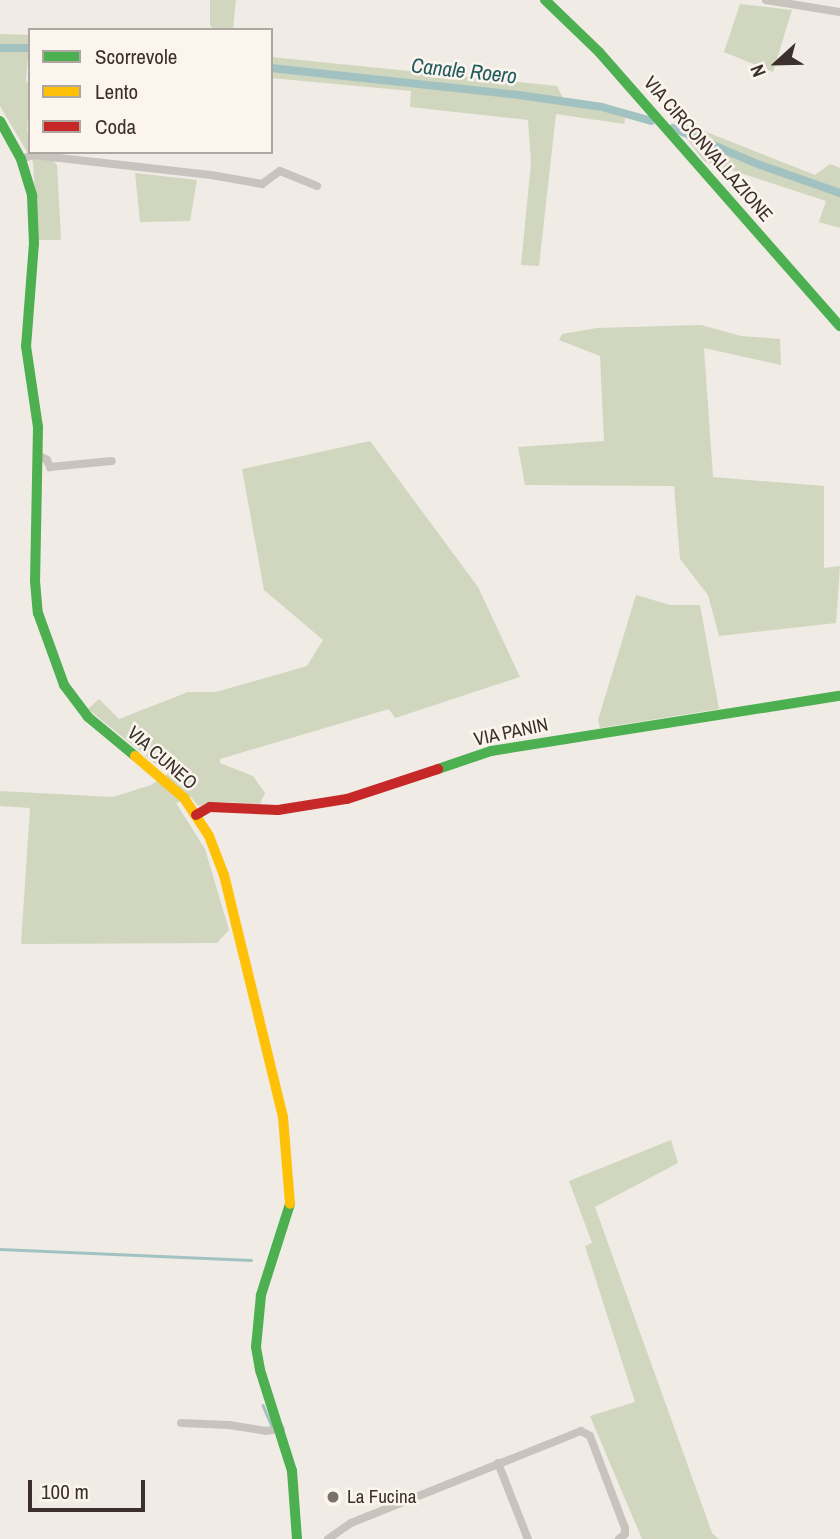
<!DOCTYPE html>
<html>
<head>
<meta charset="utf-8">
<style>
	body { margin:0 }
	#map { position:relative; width:840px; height:1539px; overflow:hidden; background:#f0ebe5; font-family:"Archivo Narrow",sans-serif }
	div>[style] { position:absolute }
	.green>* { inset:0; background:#d1d6bf }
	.stream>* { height:2.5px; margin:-1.25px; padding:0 1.25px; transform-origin:1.25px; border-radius:1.25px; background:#a1c2c1 }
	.canal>* { height:8px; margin:-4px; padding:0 4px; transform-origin:4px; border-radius:4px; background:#a1c2c1 }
	.street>* { height:8px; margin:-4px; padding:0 4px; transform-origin:4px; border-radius:4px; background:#c9c3be }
	.fast>* { height:10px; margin:-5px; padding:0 5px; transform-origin:5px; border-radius:5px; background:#4caf50 }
	.slow>* { height:10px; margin:-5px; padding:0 5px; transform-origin:5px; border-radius:5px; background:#ffc107 }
	.jam>* { height:10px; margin:-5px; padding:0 5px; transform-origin:5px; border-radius:5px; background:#c62828 }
	.dots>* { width:19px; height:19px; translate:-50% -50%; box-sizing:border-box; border:4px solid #fbf5ee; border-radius:50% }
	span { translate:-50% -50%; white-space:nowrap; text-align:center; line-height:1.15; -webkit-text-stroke:5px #fbf5ee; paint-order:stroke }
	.street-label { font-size:19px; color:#3b302b }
	.poi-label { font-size:19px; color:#3b302b }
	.left { translate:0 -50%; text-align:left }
	.water-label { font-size:21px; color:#1f5a5e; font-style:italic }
	.legend { position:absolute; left:28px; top:28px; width:245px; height:126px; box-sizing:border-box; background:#fbf5ee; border:2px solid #aea6a0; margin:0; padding:9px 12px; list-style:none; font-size:21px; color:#3b302b }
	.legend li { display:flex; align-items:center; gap:14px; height:35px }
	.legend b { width:35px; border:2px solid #aea6a0 }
	.north { position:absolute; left:742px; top:28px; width:70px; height:70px; -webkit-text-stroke:5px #fbf5ee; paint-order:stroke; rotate:248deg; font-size:19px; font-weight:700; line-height:28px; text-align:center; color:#3b302b }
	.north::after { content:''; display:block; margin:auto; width:24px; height:32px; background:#3b302b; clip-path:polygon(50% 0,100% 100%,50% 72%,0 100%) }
	.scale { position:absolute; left:28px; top:1480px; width:117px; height:32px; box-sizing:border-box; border:4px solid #3b302b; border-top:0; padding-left:9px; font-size:21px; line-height:24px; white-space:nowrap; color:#3b302b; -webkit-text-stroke:5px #fbf5ee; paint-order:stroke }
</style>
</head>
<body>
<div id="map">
	<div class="green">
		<i style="clip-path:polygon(210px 0,236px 0,233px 30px,216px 30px,210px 26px)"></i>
		<i style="clip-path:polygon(740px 4px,792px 10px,773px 72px,724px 52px)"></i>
		<i style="clip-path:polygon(0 34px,30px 35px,26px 80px,30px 88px,27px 132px,30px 132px,30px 152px,45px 152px,57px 165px,61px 240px,38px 240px,33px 162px,0 106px)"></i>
		<i style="clip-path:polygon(271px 57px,557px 86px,564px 100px,602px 104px,627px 111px,624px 124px,556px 114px,539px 266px,521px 265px,531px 163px,528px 120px,410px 107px,411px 91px,271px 78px)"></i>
		<i style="clip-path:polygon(671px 118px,815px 175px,830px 164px,840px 168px,840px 228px,819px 222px,826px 201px,704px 161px)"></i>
		<i style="clip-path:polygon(135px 173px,197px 180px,190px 221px,140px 222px)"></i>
		<i style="clip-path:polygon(701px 325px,741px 336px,780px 339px,781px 365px,704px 348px,713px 477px,824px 486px,824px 568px,840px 566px,836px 623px,719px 636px,708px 595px,680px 559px,674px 486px,525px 485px,518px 447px,604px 441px,600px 356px,559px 340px,562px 334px,597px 328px)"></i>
		<i style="clip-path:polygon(370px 441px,478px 587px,520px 677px,395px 718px,389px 709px,220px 759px,220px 763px,253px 776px,265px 793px,260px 804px,227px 802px,198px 806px,191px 797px,176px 803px,205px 849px,229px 930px,217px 943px,21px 944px,30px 808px,0 806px,0 791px,113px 797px,151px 785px,168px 774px,88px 709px,99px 699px,119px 719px,188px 692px,216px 692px,307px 666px,323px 640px,264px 590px,242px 469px)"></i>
		<i style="clip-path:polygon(636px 595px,670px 605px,700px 605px,719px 709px,600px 728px,598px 720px)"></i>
		<i style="clip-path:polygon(671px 1140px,678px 1163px,595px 1207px,712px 1533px,719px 1539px,642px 1539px,590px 1416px,635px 1402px,585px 1246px,592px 1243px,569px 1181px)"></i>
	</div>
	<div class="stream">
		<i style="left:0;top:1249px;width:251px;rotate:2.5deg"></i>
		<i style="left:263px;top:1405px;width:23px;rotate:67deg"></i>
	</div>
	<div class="canal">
		<i style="left:0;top:48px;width:30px"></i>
		<i style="left:271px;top:68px;width:249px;rotate:6.2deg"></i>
		<i style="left:519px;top:95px;width:84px;rotate:8.2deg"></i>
		<i style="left:602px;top:107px;width:51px;rotate:15.9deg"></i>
		<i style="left:673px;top:128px;width:89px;rotate:23.1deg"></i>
		<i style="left:755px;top:163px;width:90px;rotate:19.4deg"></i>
	</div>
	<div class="street">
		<i style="left:766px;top:0;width:75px;rotate:9.2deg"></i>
		<i style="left:21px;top:159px;width:13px;rotate:-18deg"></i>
		<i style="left:33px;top:155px;width:179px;rotate:6.4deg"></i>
		<i style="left:211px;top:175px;width:52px;rotate:10deg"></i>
		<i style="left:262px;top:184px;width:22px;rotate:-36deg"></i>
		<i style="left:280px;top:171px;width:40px;rotate:22deg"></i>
		<i style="left:38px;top:455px;width:10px;rotate:29deg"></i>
		<i style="left:47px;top:460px;width:8px;rotate:67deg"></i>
		<i style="left:50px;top:467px;width:62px;rotate:-5.5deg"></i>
		<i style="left:181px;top:1423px;width:48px;rotate:2.4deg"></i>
		<i style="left:229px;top:1425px;width:37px;rotate:9deg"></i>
		<i style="left:266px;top:1431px;width:15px;rotate:-8deg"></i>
		<i style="left:498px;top:1463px;width:82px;rotate:68.5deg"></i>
		<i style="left:328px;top:1539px;width:28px;rotate:-35deg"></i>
		<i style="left:351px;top:1523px;width:248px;rotate:-21.8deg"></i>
		<i style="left:581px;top:1431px;width:10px;rotate:29deg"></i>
		<i style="left:590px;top:1436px;width:98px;rotate:69.2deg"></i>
		<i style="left:625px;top:1528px;width:6px;rotate:90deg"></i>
		<i style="left:625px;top:1534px;width:8px;rotate:140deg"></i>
	</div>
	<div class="fast">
		<i style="left:545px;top:0;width:75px;rotate:43.9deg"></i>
		<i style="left:599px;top:52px;width:365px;rotate:48.7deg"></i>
		<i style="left:0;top:121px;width:43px;rotate:61.1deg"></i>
		<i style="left:21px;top:159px;width:39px;rotate:73deg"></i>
		<i style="left:32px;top:196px;width:47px;rotate:87.6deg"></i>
		<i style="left:34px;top:243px;width:103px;rotate:94.4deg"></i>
		<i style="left:26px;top:346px;width:82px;rotate:81.6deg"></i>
		<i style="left:38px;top:427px;width:154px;rotate:91.1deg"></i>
		<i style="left:35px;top:581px;width:32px;rotate:85deg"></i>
		<i style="left:38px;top:613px;width:77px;rotate:70.1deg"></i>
		<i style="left:64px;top:685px;width:40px;rotate:53deg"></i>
		<i style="left:88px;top:717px;width:61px;rotate:39.7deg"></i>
		<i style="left:438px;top:769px;width:56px;rotate:-18.8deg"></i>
		<i style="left:491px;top:751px;width:353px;rotate:-9deg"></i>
		<i style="left:290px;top:1204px;width:96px;rotate:107.7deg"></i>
		<i style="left:261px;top:1295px;width:52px;rotate:95.5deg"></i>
		<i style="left:256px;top:1347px;width:23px;rotate:80deg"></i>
		<i style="left:260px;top:1370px;width:106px;rotate:72.4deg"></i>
		<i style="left:292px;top:1471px;width:68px;rotate:85.8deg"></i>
	</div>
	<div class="slow">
		<i style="left:135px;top:756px;width:65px;rotate:40.6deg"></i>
		<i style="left:184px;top:798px;width:45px;rotate:56.7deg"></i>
		<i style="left:209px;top:836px;width:42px;rotate:69deg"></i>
		<i style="left:224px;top:875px;width:249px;rotate:76.3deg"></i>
		<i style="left:283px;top:1117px;width:87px;rotate:85.4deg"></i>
	</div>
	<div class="jam">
		<i style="left:196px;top:815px;width:16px;rotate:-30deg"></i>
		<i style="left:210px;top:807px;width:68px;rotate:2.5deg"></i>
		<i style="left:278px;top:810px;width:70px;rotate:-9.1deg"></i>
		<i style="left:347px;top:799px;width:96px;rotate:-18.2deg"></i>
	</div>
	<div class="dots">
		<i style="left:333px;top:1497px;background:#7a716c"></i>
	</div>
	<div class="street-label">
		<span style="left:708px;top:149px;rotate:49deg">VIA CIRCONVALLAZIONE</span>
		<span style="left:511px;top:732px;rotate:-12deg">VIA PANIN</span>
		<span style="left:162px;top:758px;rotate:41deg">VIA CUNEO</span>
	</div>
	<div class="poi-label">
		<span class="left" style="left:347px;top:1497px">La Fucina</span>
	</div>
	<div class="water-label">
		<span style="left:464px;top:71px;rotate:6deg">Canale Roero</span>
	</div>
	<ul class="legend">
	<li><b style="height:9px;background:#4caf50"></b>Scorrevole</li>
	<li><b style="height:9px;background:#ffc107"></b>Lento</li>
	<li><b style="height:9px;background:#c62828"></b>Coda</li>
	</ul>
	<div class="north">N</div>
	<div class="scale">100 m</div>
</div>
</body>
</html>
